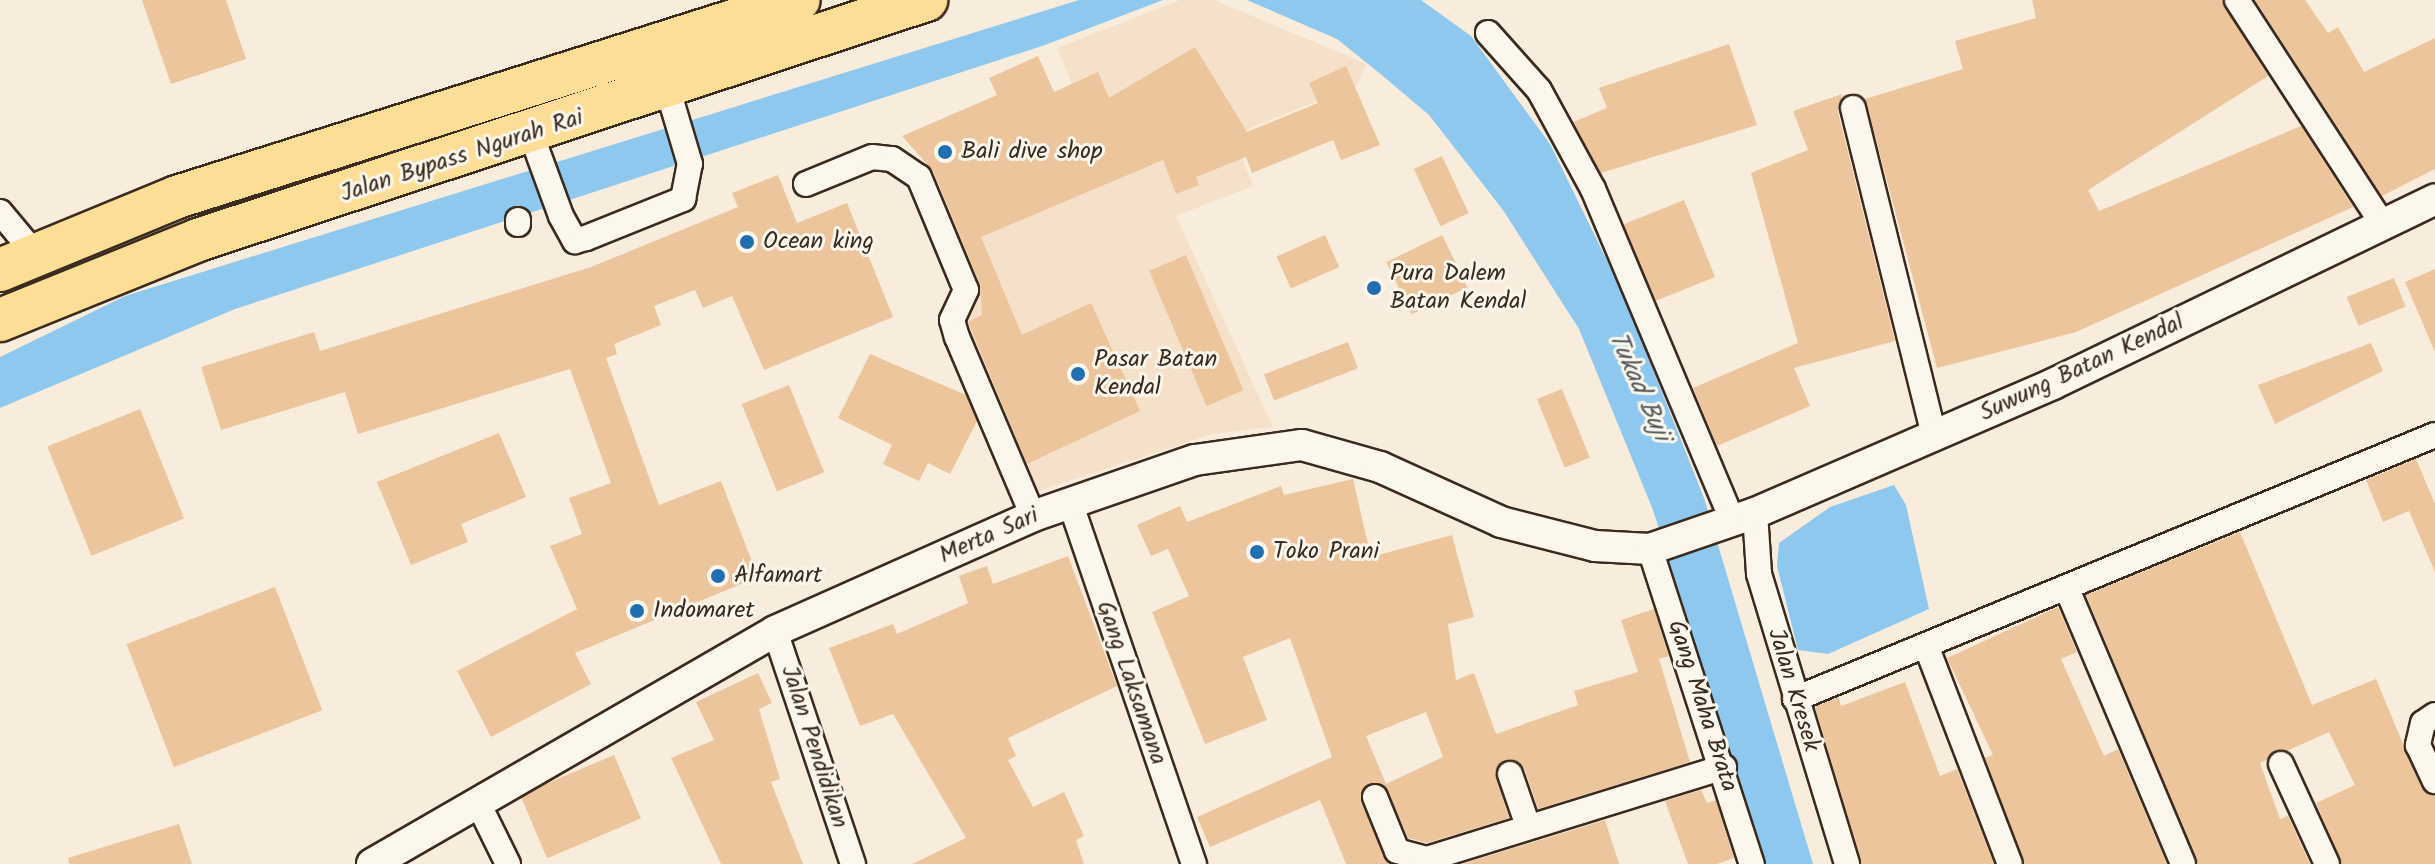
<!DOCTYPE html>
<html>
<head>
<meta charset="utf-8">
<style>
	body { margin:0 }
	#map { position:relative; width:2435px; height:864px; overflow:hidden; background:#f8eddc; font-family:Kalam,sans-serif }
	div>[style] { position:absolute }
	.built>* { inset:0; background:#f5e1c9 }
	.water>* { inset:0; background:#8ec8ee }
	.building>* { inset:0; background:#edc59d; transform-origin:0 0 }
	.roads { filter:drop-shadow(2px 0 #3b2a1e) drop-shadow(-2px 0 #3b2a1e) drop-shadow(0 2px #3b2a1e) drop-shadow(0 -2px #3b2a1e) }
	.minor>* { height:24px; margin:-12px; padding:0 12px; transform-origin:12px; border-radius:12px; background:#fbf7ec }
	.tertiary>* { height:30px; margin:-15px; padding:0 15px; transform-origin:15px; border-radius:15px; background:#fbf7ec }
	.trunk>* { height:42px; margin:-21px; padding:0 21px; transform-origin:21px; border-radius:21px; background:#fede96 }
	.dots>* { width:22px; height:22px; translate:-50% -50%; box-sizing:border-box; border:4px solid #fbf7ec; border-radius:50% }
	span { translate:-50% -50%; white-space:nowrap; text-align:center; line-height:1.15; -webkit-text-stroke:6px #fbf7ec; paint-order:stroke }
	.poi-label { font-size:24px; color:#3b2a1e }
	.left { translate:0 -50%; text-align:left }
	.street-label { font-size:24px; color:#3b2a1e }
	.water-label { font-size:26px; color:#54595c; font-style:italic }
</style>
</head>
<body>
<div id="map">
	<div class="built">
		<i style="clip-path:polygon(1180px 0,1214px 0,1367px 64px,1356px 86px,1233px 135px,1253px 186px,1176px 216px,1273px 427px,1213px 434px,1032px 493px,953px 319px,968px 312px,928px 218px,1097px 145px,1057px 48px)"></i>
	</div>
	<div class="water">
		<i style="clip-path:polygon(1079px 0,1163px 0,1045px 45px,235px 309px,0 408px,0 357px,125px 296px)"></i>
		<i style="clip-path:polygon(1247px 0,1421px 0,1471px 36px,1550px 144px,1621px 289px,1704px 498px,1813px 864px,1765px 864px,1653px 510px,1579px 329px,1503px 210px,1429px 115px,1383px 76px,1337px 39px)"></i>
		<i style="clip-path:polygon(1894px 485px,1906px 505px,1929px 609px,1828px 654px,1798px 650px,1777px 566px,1779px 543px,1830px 507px)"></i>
	</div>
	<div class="building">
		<i style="clip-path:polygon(142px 0,226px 0,246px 59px,171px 84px)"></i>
		<i style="clip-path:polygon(2032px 0,2222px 0,2268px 76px,2088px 190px,2099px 211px,2301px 126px,2353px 207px,2076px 332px,1937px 368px,1865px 99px,1963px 69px,1955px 41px,2036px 18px)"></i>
		<i style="clip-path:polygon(2255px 0,2305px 0,2328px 33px,2338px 27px,2364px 72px,2435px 38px,2435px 169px,2382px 196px)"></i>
		<i style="clip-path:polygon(1729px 44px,1757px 125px,1601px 173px,1573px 122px,1607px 108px,1599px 88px)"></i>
		<i style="clip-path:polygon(1195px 47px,1247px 132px,1318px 103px,1309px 83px,1346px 66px,1380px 145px,1341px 160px,1333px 140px,1252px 173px,1246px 157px,1196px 177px,1199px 185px,1176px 194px,1163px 160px,981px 237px,1022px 335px,1091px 303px,1140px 411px,1027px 464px,968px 322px,982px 315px,980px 284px,933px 171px,902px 136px,997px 95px,989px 78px,1038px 56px,1054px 92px,1098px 72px,1109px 98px)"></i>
		<i style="clip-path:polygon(1842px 94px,1838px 112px,1895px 341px,1794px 368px,1810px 406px,1717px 446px,1693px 388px,1798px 343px,1751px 173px,1808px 150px,1793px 111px)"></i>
		<i style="left:1442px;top:156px;width:63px;height:31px;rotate:65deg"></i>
		<i style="clip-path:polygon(778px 175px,797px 223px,847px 203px,893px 317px,764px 370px,732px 296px,703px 308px,695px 290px,654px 306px,661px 325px,614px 344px,617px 354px,606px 358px,659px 505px,721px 481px,758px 577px,575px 653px,591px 684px,491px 737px,457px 671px,577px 609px,550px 546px,582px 534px,569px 498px,611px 483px,570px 369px,358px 434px,345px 392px,221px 430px,201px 367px,314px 332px,320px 351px,591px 267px,738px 207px,732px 193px)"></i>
		<i style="left:1684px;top:200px;width:83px;height:65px;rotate:68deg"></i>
		<i style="left:1325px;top:235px;width:35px;height:53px;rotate:66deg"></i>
		<i style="left:1442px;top:235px;width:58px;height:62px;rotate:64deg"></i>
		<i style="left:1186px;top:255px;width:147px;height:40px;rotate:67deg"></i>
		<i style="clip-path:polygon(2435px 269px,2435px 352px,2405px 282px)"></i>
		<i style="left:2394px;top:278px;width:31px;height:51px;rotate:68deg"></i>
		<i style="left:1348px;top:342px;width:28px;height:90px;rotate:69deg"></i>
		<i style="clip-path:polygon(2371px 343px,2383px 371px,2275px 424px,2258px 385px)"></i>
		<i style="clip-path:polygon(870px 354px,966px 395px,977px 421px,950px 474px,928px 463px,919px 481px,883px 464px,892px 445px,838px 418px)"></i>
		<i style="left:789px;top:385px;width:94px;height:51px;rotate:68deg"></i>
		<i style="left:1562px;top:389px;width:74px;height:27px;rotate:68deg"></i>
		<i style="left:140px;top:409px;width:118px;height:100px;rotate:68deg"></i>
		<i style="clip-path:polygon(499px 433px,526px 497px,461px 524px,468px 542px,411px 565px,377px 482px)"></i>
		<i style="clip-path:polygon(2416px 459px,2435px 504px,2435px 572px,2409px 511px,2383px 522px,2366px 480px)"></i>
		<i style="clip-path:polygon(evenodd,1353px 479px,1371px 557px,1452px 535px,1474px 617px,1448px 624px,1456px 680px,1474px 673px,1496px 734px,1578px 705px,1574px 691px,1638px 672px,1621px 620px,1654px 609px,1669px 656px,1659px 659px,1690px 762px,1538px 809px,1524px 768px,1506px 760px,1495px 772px,1509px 818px,1427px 843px,1408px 838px,1388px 791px,1370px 783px,1361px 803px,1390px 864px,1346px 864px,1320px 800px,1210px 847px,1197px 817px,1332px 757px,1290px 638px,1243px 657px,1267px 720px,1205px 744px,1152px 612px,1189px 596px,1168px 549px,1151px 556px,1137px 525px,1180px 506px,1187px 522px,1281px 486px,1284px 495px,1353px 479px,1426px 712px,1443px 757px,1386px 784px,1366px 736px,1426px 712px)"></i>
		<i style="clip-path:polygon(2240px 532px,2312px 705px,2376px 679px,2421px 787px,2435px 796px,2435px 864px,2342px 864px,2316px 803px,2355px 785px,2329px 732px,2260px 763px,2280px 819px,2288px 816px,2310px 864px,2198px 864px,2086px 595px)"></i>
		<i style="clip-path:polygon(1068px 556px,1117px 686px,1008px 738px,1016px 756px,1008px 760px,1033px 807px,1064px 792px,1084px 836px,1076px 840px,1084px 864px,912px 864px,966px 838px,893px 714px,860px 726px,829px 648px,893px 624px,897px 634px,968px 603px,959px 576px,987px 566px,993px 584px)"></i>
		<i style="left:275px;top:587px;width:132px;height:159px;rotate:69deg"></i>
		<i style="clip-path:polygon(2058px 607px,2077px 652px,2061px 659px,2104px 756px,2118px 749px,2167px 864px,2025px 864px,1985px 758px,1993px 755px,1947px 658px)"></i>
		<i style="clip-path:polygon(758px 673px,772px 703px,759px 709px,780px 779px,771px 782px,803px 864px,721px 864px,671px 758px,714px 740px,696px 702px)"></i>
		<i style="clip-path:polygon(1905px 682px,1940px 776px,1957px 769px,1994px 864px,1862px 864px,1815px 707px,1838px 697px,1841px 706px)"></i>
		<i style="left:614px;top:755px;width:69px;height:102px;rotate:67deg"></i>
		<i style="clip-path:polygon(1701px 790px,1707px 803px,1716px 800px,1734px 858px,1717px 864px,1688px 864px,1665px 801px)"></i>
		<i style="clip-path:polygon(1605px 820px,1619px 864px,1462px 864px)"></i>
		<i style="clip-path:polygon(179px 824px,192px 864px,69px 864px,68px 858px)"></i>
	</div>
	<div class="roads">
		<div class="minor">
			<i style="left:2237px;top:0;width:268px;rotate:57deg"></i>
			<i style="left:1488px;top:33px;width:76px;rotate:48.2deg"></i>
			<i style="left:1539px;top:90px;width:113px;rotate:61.4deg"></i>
			<i style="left:1593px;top:189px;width:361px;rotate:67.2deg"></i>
			<i style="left:1853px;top:108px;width:337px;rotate:76.1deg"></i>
			<i style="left:531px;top:134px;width:87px;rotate:69.9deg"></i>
			<i style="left:561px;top:216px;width:29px;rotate:61deg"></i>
			<i style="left:575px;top:241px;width:11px;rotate:-15deg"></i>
			<i style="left:586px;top:238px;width:105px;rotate:-21.9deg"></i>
			<i style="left:683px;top:199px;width:36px;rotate:-79deg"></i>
			<i style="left:690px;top:164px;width:77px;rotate:-106.6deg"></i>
			<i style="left:806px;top:184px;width:71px;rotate:-22.2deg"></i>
			<i style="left:872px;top:157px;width:20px;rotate:6deg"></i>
			<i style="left:892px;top:159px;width:32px;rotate:34deg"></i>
			<i style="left:919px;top:177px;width:122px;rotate:67.4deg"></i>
			<i style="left:966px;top:290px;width:33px;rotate:115deg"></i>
			<i style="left:952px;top:320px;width:18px;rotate:74deg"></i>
			<i style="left:957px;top:337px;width:194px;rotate:67deg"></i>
			<i style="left:0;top:212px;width:56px;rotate:50.1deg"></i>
			<i style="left:518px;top:220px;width:4px;rotate:90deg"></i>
			<i style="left:1070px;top:502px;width:383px;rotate:71.1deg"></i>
			<i style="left:1755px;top:513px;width:61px;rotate:86.2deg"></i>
			<i style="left:1759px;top:574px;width:303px;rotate:73.1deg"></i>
			<i style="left:1650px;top:549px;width:331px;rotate:72.1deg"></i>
			<i style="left:2067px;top:589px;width:298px;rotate:67.1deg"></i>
			<i style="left:775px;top:631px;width:246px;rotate:71.5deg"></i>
			<i style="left:1927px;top:648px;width:231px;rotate:69deg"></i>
			<i style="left:1795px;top:699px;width:692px;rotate:-22.42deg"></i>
			<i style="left:2435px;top:715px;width:14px;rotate:146deg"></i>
			<i style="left:2423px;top:723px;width:23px;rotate:103deg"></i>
			<i style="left:2418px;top:745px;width:40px;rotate:65deg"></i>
			<i style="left:2281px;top:764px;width:110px;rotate:65.3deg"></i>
			<i style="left:1510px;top:774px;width:55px;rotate:70.9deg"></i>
			<i style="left:1375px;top:797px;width:58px;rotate:67.8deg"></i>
			<i style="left:1397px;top:851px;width:31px;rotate:15deg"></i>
			<i style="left:1427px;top:859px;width:311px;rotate:-17.2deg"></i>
			<i style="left:478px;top:803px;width:68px;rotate:63.8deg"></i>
		</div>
		<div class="tertiary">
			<i style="left:372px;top:864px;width:466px;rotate:-30deg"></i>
			<i style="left:775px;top:631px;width:282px;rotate:-24deg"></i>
			<i style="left:1033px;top:516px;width:171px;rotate:-19.1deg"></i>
			<i style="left:1195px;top:460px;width:108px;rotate:-8deg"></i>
			<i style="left:1302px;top:445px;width:81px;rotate:15.8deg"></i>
			<i style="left:1380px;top:467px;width:133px;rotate:24.4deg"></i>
			<i style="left:1501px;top:522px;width:97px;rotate:14.3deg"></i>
			<i style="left:1595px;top:546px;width:55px;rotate:3.1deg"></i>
			<i style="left:1650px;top:549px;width:111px;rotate:-18.9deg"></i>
			<i style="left:1755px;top:513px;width:325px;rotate:-23.4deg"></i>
			<i style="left:2053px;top:384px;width:424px;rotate:-25.8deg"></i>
		</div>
		<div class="trunk">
			<i style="left:0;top:270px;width:191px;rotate:-22.4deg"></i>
			<i style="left:177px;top:197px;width:652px;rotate:-17.57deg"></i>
			<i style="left:0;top:320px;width:214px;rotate:-22deg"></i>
			<i style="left:198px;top:240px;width:767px;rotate:-18.25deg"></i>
		</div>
	</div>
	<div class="dots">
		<i style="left:945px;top:152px;background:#1f6fb2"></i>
		<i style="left:747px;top:242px;background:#1f6fb2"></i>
		<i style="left:1374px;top:288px;background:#1f6fb2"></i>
		<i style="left:1078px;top:374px;background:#1f6fb2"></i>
		<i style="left:1257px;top:552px;background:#1f6fb2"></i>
		<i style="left:718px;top:576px;background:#1f6fb2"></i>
		<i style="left:637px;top:611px;background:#1f6fb2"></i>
	</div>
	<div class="poi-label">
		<span class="left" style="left:961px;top:152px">Bali dive shop</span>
		<span class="left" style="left:763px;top:242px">Ocean king</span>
		<span class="left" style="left:1390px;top:288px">Pura Dalem<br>Batan Kendal</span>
		<span class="left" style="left:1094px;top:374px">Pasar Batan<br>Kendal</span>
		<span class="left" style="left:1273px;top:552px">Toko Prani</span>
		<span class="left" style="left:734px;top:576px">Alfamart</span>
		<span class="left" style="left:653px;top:611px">Indomaret</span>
	</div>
	<div class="street-label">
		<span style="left:462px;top:156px;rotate:-18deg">Jalan Bypass Ngurah Rai</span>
		<span style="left:2082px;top:368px;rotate:-25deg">Suwung Batan Kendal</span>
		<span style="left:989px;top:536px;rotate:-24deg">Merta Sari</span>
		<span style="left:1131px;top:683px;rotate:71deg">Gang Laksamana</span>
		<span style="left:1793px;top:690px;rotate:73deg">Jalan Kresek</span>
		<span style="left:1702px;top:706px;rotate:72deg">Gang Maha Brata</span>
		<span style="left:814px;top:747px;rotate:72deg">Jalan Pendidikan</span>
	</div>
	<div class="water-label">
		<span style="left:1638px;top:387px;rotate:66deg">Tukad Buji</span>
	</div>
</div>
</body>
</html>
